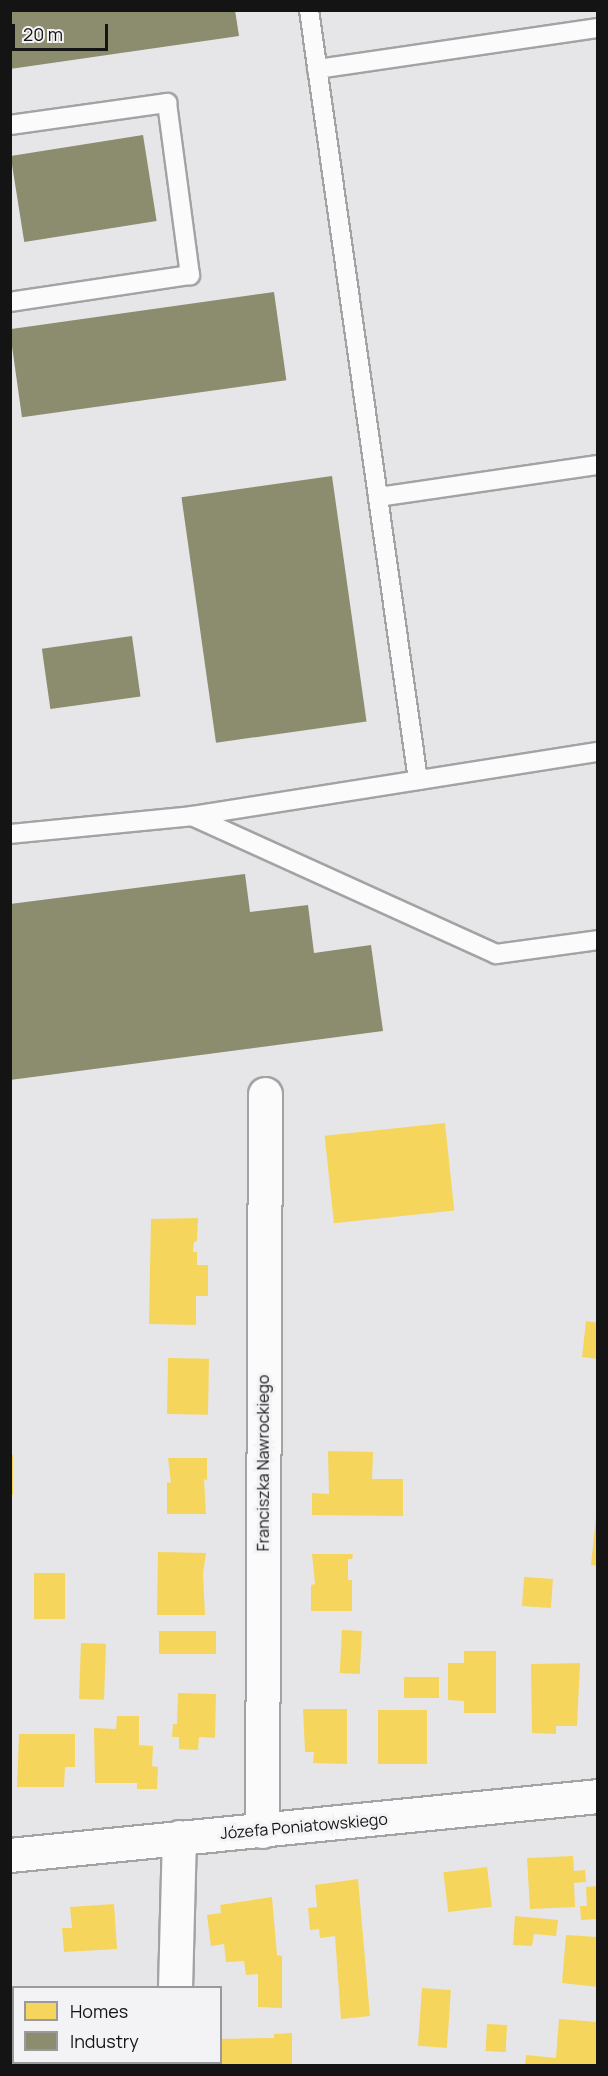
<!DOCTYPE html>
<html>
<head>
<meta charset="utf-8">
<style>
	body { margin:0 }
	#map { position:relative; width:608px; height:2076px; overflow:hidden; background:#e6e6e8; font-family:Manrope,sans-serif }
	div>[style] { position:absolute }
	.homes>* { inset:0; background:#f6d55c; transform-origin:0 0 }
	.industry>* { inset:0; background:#8c8c6e; transform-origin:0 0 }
	.roads { filter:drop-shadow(2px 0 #a3a3a5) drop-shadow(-2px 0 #a3a3a5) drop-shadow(0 2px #a3a3a5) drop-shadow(0 -2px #a3a3a5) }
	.service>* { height:18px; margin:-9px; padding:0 9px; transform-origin:9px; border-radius:9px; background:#fbfbfc }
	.minor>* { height:33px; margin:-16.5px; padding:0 16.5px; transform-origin:16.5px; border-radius:16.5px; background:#fbfbfc }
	span { translate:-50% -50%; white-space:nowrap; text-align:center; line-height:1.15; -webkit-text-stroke:6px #f3f3f6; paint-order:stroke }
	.street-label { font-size:16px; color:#141415 }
	.frame { position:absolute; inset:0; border:12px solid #141415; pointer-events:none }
	.legend { position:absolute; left:12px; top:1986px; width:210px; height:78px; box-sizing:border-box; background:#f3f3f6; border:2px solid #9a9a9c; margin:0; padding:8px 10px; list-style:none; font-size:18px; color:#141415 }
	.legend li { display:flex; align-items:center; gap:12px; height:30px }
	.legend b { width:30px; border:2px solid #9a9a9c }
	.scale { position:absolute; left:12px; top:24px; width:96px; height:27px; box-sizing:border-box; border:3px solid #141415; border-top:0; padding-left:8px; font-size:18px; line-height:21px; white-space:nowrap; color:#141415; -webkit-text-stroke:4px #f3f3f6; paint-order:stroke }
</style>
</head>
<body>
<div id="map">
	<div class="homes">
		<i style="left:445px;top:1123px;width:88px;height:121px;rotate:84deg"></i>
		<i style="clip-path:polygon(198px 1218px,197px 1241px,194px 1242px,193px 1252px,197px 1252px,197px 1265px,208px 1265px,208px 1296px,196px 1296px,196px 1325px,149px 1324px,151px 1219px)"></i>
		<i style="clip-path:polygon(586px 1321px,598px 1323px,598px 1359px,582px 1357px)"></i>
		<i style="left:168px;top:1358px;width:41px;height:56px;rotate:1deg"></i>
		<i style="clip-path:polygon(328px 1451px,373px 1452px,372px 1479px,403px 1479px,403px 1516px,312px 1515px,312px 1493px,329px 1494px)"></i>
		<i style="left:10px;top:1455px;width:3px;height:40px"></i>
		<i style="clip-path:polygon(168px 1458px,207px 1458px,207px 1480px,204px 1479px,206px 1514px,167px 1514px,167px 1482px,171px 1483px)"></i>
		<i style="clip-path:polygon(596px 1517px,598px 1517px,598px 1566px,591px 1565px)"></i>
		<i style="clip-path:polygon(158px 1552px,206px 1553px,203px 1574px,205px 1615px,157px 1615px)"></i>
		<i style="clip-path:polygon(312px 1554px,353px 1554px,352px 1559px,348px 1559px,348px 1580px,352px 1580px,352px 1611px,311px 1611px,311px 1585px,315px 1584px)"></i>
		<i style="left:34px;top:1573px;width:31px;height:46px"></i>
		<i style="left:524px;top:1577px;width:29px;height:29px;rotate:4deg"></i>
		<i style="left:342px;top:1630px;width:20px;height:43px;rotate:3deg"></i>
		<i style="left:159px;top:1631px;width:57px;height:23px"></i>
		<i style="left:81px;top:1643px;width:25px;height:56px;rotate:2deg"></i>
		<i style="clip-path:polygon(464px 1651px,496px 1651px,496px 1713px,464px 1713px,464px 1701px,448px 1700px,448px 1663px,464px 1663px)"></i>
		<i style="clip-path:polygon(580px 1663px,577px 1726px,556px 1726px,556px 1734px,532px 1733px,531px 1664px)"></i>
		<i style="left:404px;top:1677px;width:35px;height:21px"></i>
		<i style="clip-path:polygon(178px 1693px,216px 1694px,215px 1738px,199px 1737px,198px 1750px,179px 1749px,179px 1737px,172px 1737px,173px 1724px,177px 1724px)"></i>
		<i style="clip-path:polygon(303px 1709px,347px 1709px,347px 1764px,313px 1763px,314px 1752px,305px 1752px)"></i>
		<i style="left:378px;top:1710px;width:49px;height:54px"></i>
		<i style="clip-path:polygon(117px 1716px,139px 1716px,139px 1745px,153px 1746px,152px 1766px,158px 1767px,157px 1789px,137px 1789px,137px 1783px,95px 1783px,94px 1728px,116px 1729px)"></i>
		<i style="clip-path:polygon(19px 1734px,75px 1734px,75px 1767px,65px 1767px,64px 1787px,17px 1787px)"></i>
		<i style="clip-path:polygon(573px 1856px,574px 1871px,585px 1870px,586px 1882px,574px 1883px,575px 1907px,530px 1909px,527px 1858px)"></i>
		<i style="left:487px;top:1867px;width:40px;height:44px;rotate:83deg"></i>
		<i style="clip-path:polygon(358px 1879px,370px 2016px,341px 2019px,335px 1936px,320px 1938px,319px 1929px,310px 1930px,308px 1908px,317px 1907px,315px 1885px)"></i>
		<i style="clip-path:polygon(598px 1886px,598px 1919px,581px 1920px,580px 1906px,587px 1906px,586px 1887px)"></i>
		<i style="clip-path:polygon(272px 1897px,277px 1955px,282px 1956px,282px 2008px,258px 2007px,258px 1974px,246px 1975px,244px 1961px,226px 1962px,224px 1944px,211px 1946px,207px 1915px,221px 1913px,220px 1905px)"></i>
		<i style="clip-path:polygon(114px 1904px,117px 1949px,64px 1952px,62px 1928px,72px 1928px,70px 1907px)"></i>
		<i style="clip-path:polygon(515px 1916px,558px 1920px,556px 1936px,534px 1934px,532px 1946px,513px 1945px)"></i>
		<i style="clip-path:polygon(566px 1935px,598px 1937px,598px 1987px,562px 1983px)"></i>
		<i style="left:422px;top:1988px;width:29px;height:58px;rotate:4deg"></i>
		<i style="clip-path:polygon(559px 2019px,598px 2022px,598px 2066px,525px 2066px,526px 2055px,556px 2058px)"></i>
		<i style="left:487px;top:2024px;width:20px;height:27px;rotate:3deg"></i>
		<i style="clip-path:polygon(292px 2033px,292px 2066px,219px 2066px,220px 2039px,274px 2038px,274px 2034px)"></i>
		<i style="left:72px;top:2062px;width:59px;height:4px"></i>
	</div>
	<div class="industry">
		<i style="clip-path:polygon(10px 10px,235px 10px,239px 36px,10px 69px)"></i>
		<i style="left:143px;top:135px;width:87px;height:134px;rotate:81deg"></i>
		<i style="left:274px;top:292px;width:89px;height:267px;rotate:82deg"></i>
		<i style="left:332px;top:476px;width:248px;height:152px;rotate:82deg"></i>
		<i style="left:132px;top:636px;width:61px;height:91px;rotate:82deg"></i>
		<i style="clip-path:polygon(245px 874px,250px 912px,308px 905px,314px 953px,371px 945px,383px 1031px,10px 1080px,10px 904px)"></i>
	</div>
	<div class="roads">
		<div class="service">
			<i style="left:309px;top:10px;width:778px;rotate:81.94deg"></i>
			<i style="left:317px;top:69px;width:284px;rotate:-8.3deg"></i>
			<i style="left:10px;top:125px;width:159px;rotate:-8deg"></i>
			<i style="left:167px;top:103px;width:174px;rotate:82.4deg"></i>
			<i style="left:190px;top:275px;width:182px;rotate:171.5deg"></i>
			<i style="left:378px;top:497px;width:222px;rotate:-8.3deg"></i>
			<i style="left:192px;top:816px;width:411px;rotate:-9deg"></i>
			<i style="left:10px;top:834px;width:183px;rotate:-5.6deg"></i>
			<i style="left:192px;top:816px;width:334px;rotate:24.4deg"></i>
			<i style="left:496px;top:954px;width:103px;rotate:-7.8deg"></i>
		</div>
		<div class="minor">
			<i style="left:262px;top:1831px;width:737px;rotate:-89.77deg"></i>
			<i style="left:10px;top:1855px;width:591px;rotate:-5.73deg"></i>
			<i style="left:175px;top:1988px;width:151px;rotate:-88.5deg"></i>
			<i style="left:174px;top:2066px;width:4px;rotate:-90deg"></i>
		</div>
	</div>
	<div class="street-label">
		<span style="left:263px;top:1463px;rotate:-90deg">Franciszka Nawrockiego</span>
		<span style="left:304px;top:1826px;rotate:-5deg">Józefa Poniatowskiego</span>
	</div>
	<div class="frame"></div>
	<ul class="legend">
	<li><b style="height:16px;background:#f6d55c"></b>Homes</li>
	<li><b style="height:16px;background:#8c8c6e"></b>Industry</li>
	</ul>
	<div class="scale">20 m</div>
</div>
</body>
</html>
